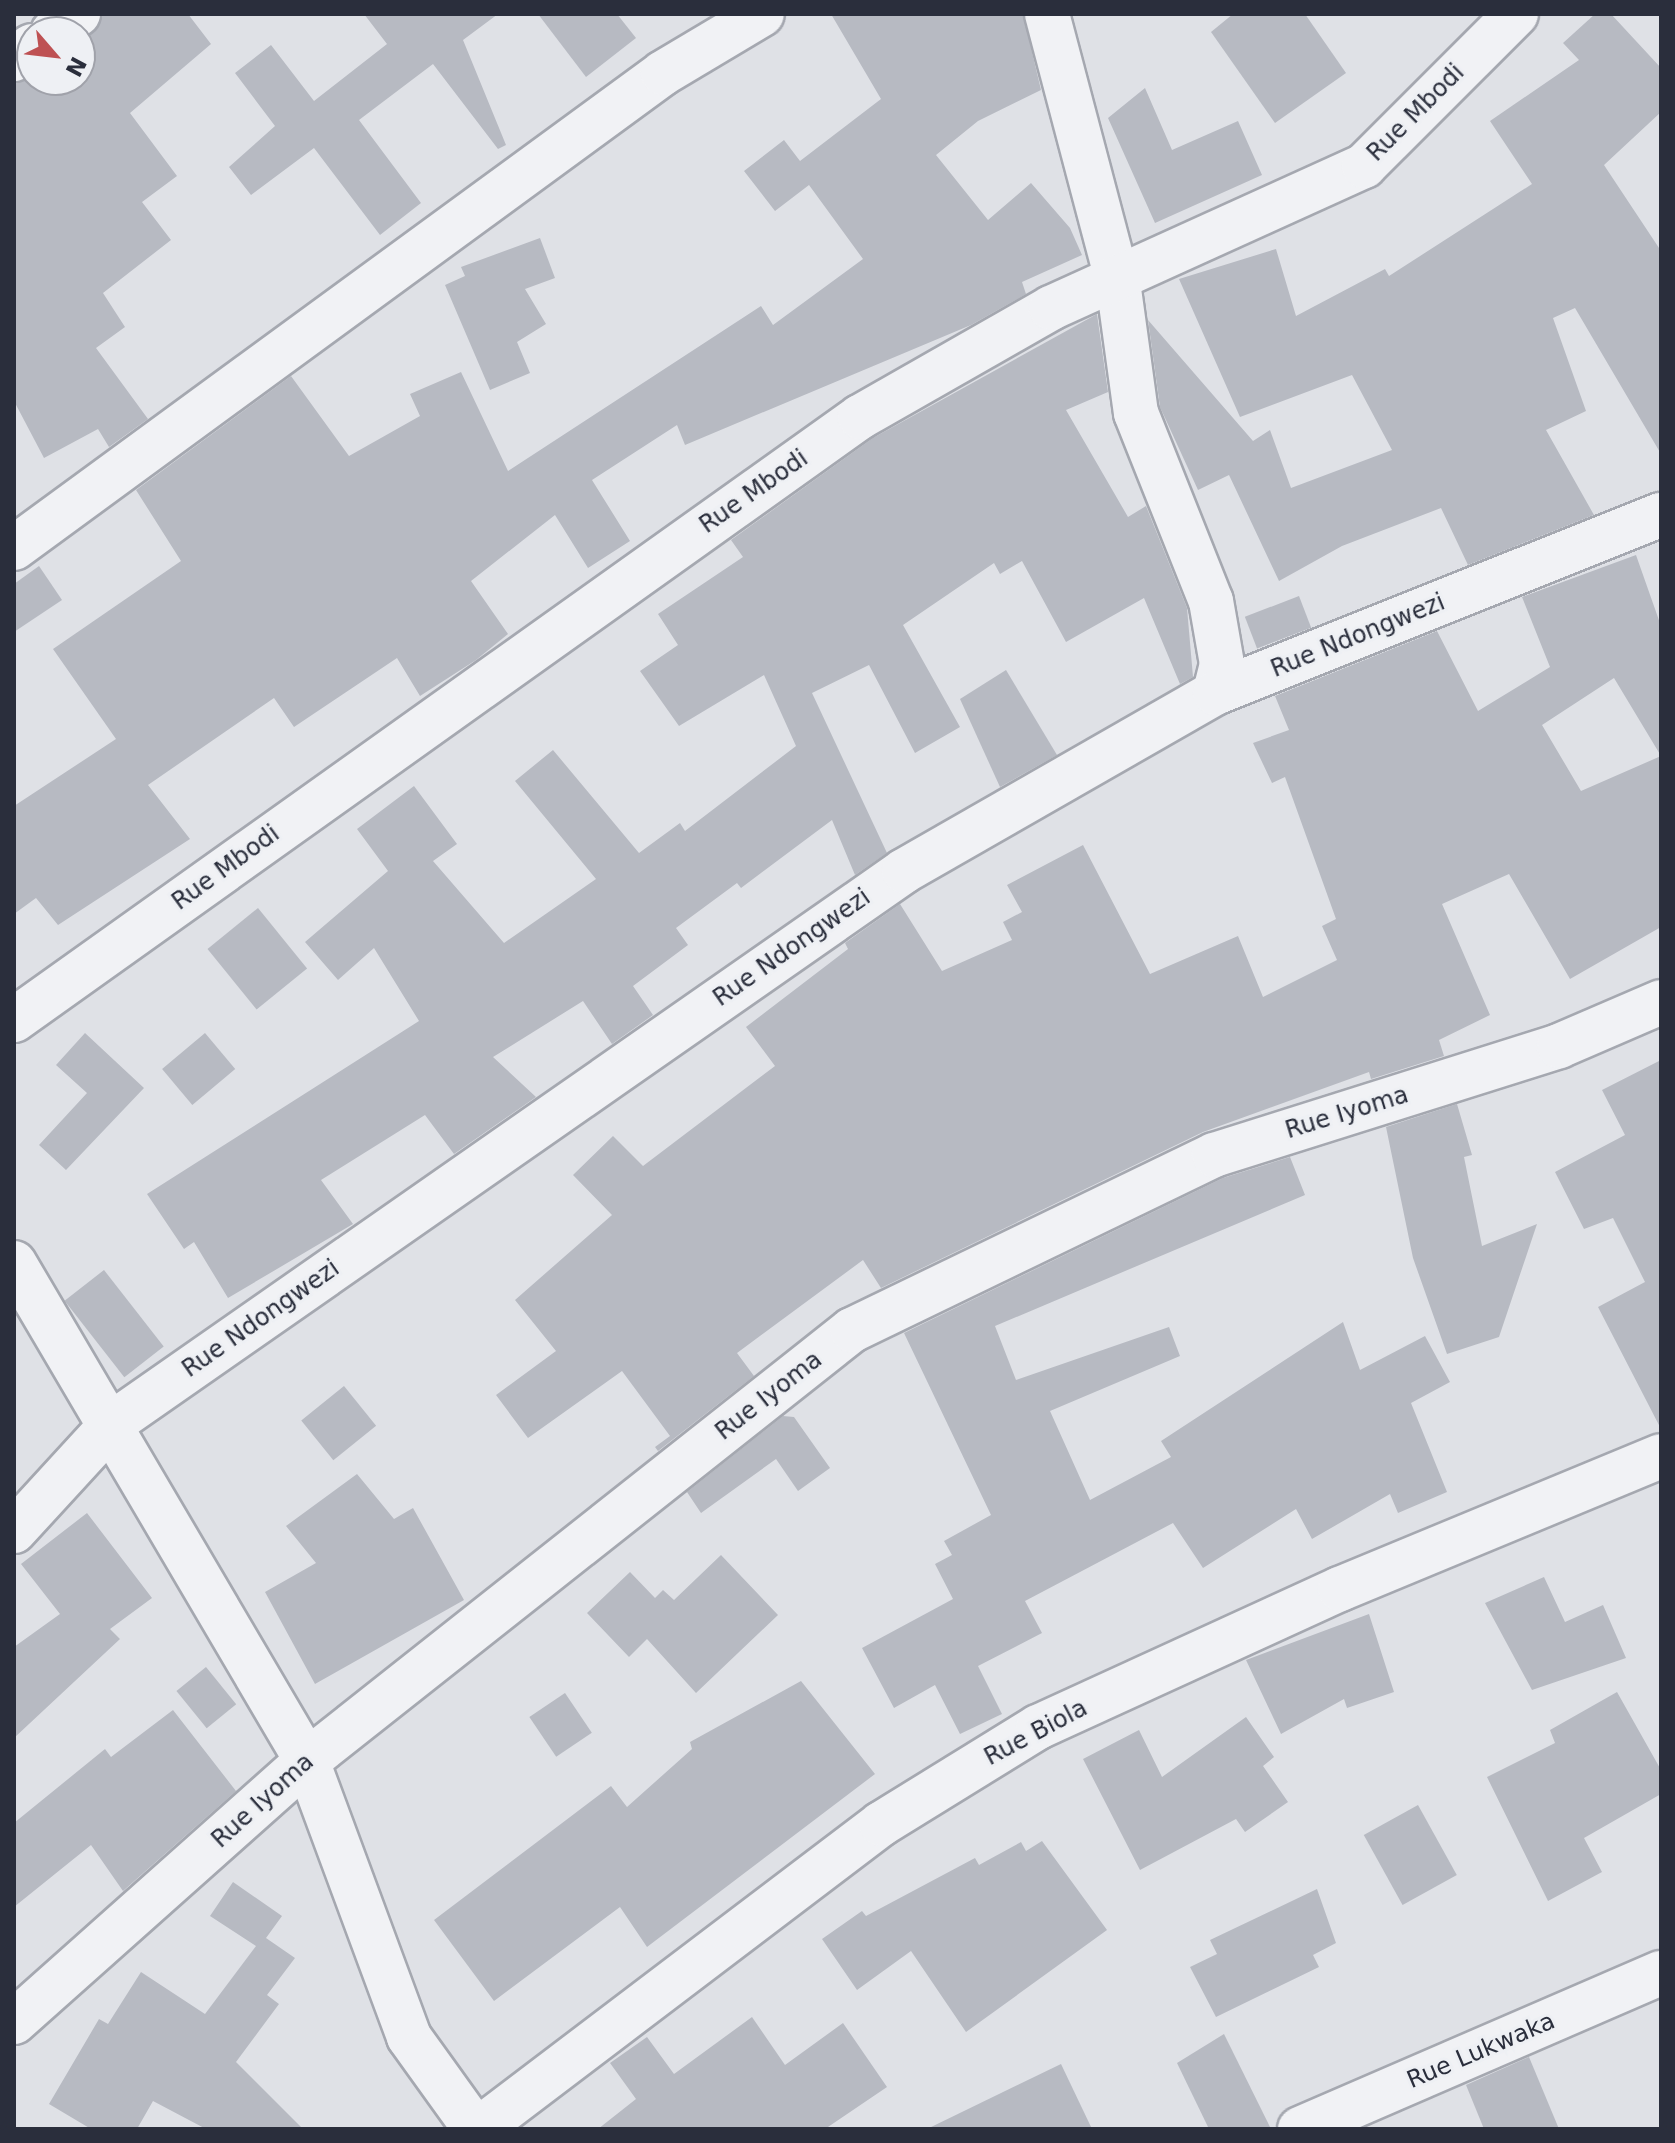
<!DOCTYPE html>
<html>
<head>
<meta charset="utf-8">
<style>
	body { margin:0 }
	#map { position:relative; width:1675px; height:2143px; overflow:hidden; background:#dfe1e6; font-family:"DejaVu Sans",sans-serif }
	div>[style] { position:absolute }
	.building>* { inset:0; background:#b7bac2; transform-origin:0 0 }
	.roads { filter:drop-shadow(2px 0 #a5a8b0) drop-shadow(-2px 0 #a5a8b0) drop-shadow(0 2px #a5a8b0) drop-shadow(0 -2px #a5a8b0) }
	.minor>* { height:44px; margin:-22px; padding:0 22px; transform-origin:22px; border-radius:22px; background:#f1f2f5 }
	span { translate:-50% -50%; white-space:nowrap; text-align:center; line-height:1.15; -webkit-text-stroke:6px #eef0f4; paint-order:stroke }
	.street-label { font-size:24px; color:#2a2e3c }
	.frame { position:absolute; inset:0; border:16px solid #2a2e3c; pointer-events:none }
	.north { position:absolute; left:16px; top:16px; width:80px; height:80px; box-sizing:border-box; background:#eef0f4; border:2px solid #a0a2aa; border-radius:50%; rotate:118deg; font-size:22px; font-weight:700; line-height:32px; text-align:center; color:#2a2e3c }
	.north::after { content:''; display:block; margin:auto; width:28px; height:36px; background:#be5153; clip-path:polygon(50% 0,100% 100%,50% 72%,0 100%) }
</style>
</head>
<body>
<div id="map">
	<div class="building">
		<i style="clip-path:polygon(103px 14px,188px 14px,211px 44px,130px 113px,177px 176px,142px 202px,171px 240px,103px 293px,125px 327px,96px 348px,148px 419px,109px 447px,98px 429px,44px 458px,14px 401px,14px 84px,32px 77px,80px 80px,80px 43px)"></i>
		<i style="clip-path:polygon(364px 14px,498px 14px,463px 40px,506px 145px,498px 149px,433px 64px,359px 120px,421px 203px,380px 235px,314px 148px,251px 195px,229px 167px,275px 126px,235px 73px,271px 45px,314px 101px,387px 44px)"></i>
		<i style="clip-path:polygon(538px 14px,617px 14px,636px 38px,586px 77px)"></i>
		<i style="clip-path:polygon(831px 14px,1023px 14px,1041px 90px,978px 121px,936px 155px,988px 220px,1031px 183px,1070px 228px,1082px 255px,1022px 282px,1026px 294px,971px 325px,685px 445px,677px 425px,592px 480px,630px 541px,588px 568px,555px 515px,471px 581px,508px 634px,476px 660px,420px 696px,397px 658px,294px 727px,274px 698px,148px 785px,190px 839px,58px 925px,36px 898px,14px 914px,14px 806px,116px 739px,53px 649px,181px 561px,136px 490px,291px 376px,349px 456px,420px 416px,410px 394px,461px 372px,508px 471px,761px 306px,773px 325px,863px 259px,809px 185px,775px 211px,744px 171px,784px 140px,800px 161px,881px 99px)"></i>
		<i style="clip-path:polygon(1233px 14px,1305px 14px,1346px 73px,1275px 123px,1211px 32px)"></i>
		<i style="clip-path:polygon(1595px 14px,1611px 14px,1661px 68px,1661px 112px,1604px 165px,1661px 251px,1661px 454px,1575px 308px,1553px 318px,1586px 411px,1546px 430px,1594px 515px,1468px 565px,1441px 508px,1342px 546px,1279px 581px,1229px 475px,1198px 490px,1160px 407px,1148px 320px,1253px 441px,1270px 430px,1291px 488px,1392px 450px,1352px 375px,1240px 417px,1179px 279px,1276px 249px,1296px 316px,1385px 269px,1389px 276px,1532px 184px,1490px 121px,1579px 60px,1563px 43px)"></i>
		<i style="clip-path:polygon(1145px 88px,1172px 150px,1238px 121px,1262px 175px,1155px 223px,1108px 118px)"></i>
		<i style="clip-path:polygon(540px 238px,555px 278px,525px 289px,546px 324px,517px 342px,530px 373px,490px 390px,445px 285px,465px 276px,461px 267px)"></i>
		<i style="clip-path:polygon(1097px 314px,1108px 392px,1066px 410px,1128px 517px,1146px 506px,1187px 608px,1193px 677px,1180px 684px,1144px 598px,1066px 642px,1022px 561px,1000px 574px,994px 563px,903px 625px,960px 727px,915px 753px,869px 665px,812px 693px,887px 853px,855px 875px,832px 820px,741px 888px,737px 883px,676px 928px,688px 945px,633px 986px,653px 1015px,612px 1044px,583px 1001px,493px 1057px,536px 1097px,454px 1154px,425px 1115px,321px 1180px,353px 1224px,228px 1298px,194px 1242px,184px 1249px,147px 1194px,419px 1021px,374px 948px,338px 980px,305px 942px,388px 871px,357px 829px,414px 786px,457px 844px,433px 861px,504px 943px,596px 879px,515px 781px,553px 750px,639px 853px,680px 823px,685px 831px,796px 746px,764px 675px,679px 726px,640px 671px,678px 645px,658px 614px,743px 557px,731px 540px,873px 438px)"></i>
		<i style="clip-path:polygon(evenodd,1636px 555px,1661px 626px,1661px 927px,1570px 979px,1509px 874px,1442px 904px,1490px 1015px,1439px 1040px,1444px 1056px,1371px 1079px,1369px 1072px,1203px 1132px,881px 1288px,863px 1260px,737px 1353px,754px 1376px,658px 1451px,655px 1447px,670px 1436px,622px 1371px,528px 1438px,496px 1395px,556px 1351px,515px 1300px,612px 1215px,573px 1175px,613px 1136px,643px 1166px,775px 1066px,746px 1027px,848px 949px,845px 943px,900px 904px,942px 971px,1012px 940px,1003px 922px,1022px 912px,1007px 885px,1083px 845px,1150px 974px,1238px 936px,1263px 997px,1337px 960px,1322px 926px,1336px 919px,1285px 777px,1272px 783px,1253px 743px,1289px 730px,1275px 696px,1437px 631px,1478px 711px,1550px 667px,1522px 597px,1636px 555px,1614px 678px,1661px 756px,1581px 791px,1542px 725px,1614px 678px)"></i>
		<i style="clip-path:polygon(39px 566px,62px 600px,14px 632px,14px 584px)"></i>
		<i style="left:1299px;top:596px;width:34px;height:58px;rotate:69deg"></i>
		<i style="clip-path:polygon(1006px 670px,1057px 755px,1000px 787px,960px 699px)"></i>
		<i style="left:258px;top:908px;width:78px;height:65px;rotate:51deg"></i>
		<i style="clip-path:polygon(85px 1033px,144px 1088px,66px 1170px,39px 1145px,87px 1093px,56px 1065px)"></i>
		<i style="left:205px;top:1033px;width:47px;height:56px;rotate:50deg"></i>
		<i style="clip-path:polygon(1661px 1060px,1661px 1429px,1598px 1307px,1645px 1282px,1613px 1218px,1584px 1229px,1555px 1172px,1625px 1135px,1602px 1090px)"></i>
		<i style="clip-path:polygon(1457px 1104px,1472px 1155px,1464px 1157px,1482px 1246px,1537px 1224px,1499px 1337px,1447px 1354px,1413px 1258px,1386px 1127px)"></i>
		<i style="clip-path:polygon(1290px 1157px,1305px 1195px,995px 1326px,1016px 1380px,1169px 1327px,1180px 1356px,1050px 1411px,1090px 1500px,1171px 1457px,1161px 1441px,1343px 1322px,1360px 1370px,1425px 1336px,1450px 1382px,1411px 1403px,1447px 1492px,1398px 1513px,1390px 1494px,1312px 1539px,1296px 1509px,1203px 1568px,1173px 1523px,1025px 1601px,1042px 1633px,978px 1666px,1002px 1714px,960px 1734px,935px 1685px,894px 1708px,862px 1648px,953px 1599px,935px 1564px,952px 1555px,944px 1541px,991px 1515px,904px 1333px,1223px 1178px)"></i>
		<i style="left:104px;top:1270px;width:97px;height:50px;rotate:52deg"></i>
		<i style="left:344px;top:1386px;width:51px;height:55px;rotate:51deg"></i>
		<i style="clip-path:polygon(783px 1416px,794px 1417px,830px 1468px,798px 1491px,776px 1459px,701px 1513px,687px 1492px)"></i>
		<i style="clip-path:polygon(357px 1474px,394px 1519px,413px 1508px,464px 1600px,315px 1684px,265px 1592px,316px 1563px,286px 1526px)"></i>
		<i style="clip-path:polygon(87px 1513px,152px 1598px,110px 1629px,120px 1639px,14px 1738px,14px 1647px,60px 1614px,21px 1564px)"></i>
		<i style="clip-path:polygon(721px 1555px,778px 1615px,696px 1693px,647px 1639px,629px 1657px,587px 1613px,630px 1572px,655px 1598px,663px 1590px,674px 1600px)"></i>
		<i style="clip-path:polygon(1544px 1577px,1565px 1622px,1603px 1605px,1626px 1658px,1532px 1690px,1485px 1603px)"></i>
		<i style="clip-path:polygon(1369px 1614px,1394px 1692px,1347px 1708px,1344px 1699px,1281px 1734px,1246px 1660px)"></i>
		<i style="left:206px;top:1667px;width:48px;height:38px;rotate:51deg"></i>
		<i style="clip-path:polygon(801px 1681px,875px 1774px,647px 1947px,620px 1907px,494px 2001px,434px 1920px,611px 1786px,627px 1807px,692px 1749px,690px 1742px)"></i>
		<i style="clip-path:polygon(1617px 1692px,1661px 1770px,1661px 1794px,1584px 1838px,1602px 1872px,1548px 1901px,1487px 1777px,1555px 1743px,1550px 1730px)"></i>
		<i style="left:565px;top:1693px;width:48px;height:43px;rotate:56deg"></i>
		<i style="clip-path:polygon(173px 1710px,236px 1791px,123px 1891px,91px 1845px,14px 1907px,14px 1823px,105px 1749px,111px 1757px)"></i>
		<i style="clip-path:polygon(1246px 1717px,1274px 1757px,1263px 1766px,1288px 1802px,1245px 1832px,1236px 1819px,1140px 1870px,1083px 1759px,1139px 1730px,1162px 1777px)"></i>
		<i style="left:1418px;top:1805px;width:80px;height:62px;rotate:61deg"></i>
		<i style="clip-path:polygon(1042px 1841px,1107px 1930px,966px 2032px,911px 1951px,857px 1990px,822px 1939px,862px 1911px,866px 1916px,975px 1858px,979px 1865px,1021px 1842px,1026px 1851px)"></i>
		<i style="clip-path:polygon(233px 1882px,282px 1916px,266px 1938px,295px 1958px,267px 1995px,279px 2004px,236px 2062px,303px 2129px,206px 2129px,153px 2101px,137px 2129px,91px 2129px,49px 2104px,99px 2019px,108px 2024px,141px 1972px,205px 2014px,256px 1946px,210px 1916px)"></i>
		<i style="clip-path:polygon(1317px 1889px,1336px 1943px,1313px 1955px,1319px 1967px,1216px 2017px,1190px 1967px,1217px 1954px,1210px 1940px)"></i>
		<i style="clip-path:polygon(752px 2017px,785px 2065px,843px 2023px,887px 2087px,825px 2129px,598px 2129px,636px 2099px,610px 2063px,647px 2037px,674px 2074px)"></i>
		<i style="clip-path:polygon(1224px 2034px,1271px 2129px,1209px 2129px,1177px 2063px)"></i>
		<i style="clip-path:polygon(1529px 2057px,1559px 2129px,1484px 2129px,1466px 2085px)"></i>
		<i style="clip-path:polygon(1061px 2064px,1092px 2129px,927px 2129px)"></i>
	</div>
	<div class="roads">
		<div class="minor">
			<i style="left:1047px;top:14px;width:277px;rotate:75.2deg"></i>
			<i style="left:1118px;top:282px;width:132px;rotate:82.2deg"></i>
			<i style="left:1136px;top:413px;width:202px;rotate:68.3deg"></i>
			<i style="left:1211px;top:601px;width:64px;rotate:80.1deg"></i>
			<i style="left:1222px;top:664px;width:30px;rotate:104deg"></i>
			<i style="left:53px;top:32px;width:31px;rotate:-36deg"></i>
			<i style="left:14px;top:59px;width:22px;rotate:-36deg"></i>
			<i style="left:14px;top:548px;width:804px;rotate:-36.2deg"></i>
			<i style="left:663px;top:73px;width:115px;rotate:-30.8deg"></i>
			<i style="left:14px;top:1020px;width:1039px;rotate:-35.48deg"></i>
			<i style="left:860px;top:417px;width:220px;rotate:-29.7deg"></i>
			<i style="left:1051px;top:308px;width:344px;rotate:-24.4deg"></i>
			<i style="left:1364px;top:166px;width:215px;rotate:-45deg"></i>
			<i style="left:14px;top:1263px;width:578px;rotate:59.53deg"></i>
			<i style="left:307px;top:1761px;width:294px;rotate:69.7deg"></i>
			<i style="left:409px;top:2037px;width:113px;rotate:54.3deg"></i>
			<i style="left:14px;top:1531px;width:148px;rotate:-47.5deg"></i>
			<i style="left:114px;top:1422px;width:963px;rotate:-34.89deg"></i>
			<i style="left:904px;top:871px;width:358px;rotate:-29.8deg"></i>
			<i style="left:1215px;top:693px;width:480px;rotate:-21.8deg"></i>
			<i style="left:14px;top:2022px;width:392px;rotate:-41.7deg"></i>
			<i style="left:307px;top:1761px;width:695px;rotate:-38.34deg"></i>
			<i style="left:852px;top:1330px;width:402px;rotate:-25.8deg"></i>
			<i style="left:1214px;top:1155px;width:362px;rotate:-17.5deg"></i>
			<i style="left:1559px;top:1046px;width:111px;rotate:-23.3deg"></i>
			<i style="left:479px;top:2129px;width:505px;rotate:-37.19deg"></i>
			<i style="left:881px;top:1824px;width:185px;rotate:-31.7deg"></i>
			<i style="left:1038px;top:1727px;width:332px;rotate:-24.6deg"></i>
			<i style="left:1340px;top:1589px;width:347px;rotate:-22.5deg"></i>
			<i style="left:1300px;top:2129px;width:393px;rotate:-23.4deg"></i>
		</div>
	</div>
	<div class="street-label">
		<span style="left:1416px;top:113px;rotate:-45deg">Rue Mbodi</span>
		<span style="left:754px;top:492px;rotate:-35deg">Rue Mbodi</span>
		<span style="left:1358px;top:636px;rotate:-22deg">Rue Ndongwezi</span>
		<span style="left:226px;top:868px;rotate:-36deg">Rue Mbodi</span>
		<span style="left:792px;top:948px;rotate:-35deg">Rue Ndongwezi</span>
		<span style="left:1347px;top:1113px;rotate:-17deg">Rue Iyoma</span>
		<span style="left:261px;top:1319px;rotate:-35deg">Rue Ndongwezi</span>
		<span style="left:769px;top:1396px;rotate:-38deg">Rue Iyoma</span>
		<span style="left:1036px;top:1733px;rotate:-28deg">Rue Biola</span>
		<span style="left:263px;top:1801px;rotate:-42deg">Rue Iyoma</span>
		<span style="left:1481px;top:2051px;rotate:-23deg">Rue Lukwaka</span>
	</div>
	<div class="frame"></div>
	<div class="north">N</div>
</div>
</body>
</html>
